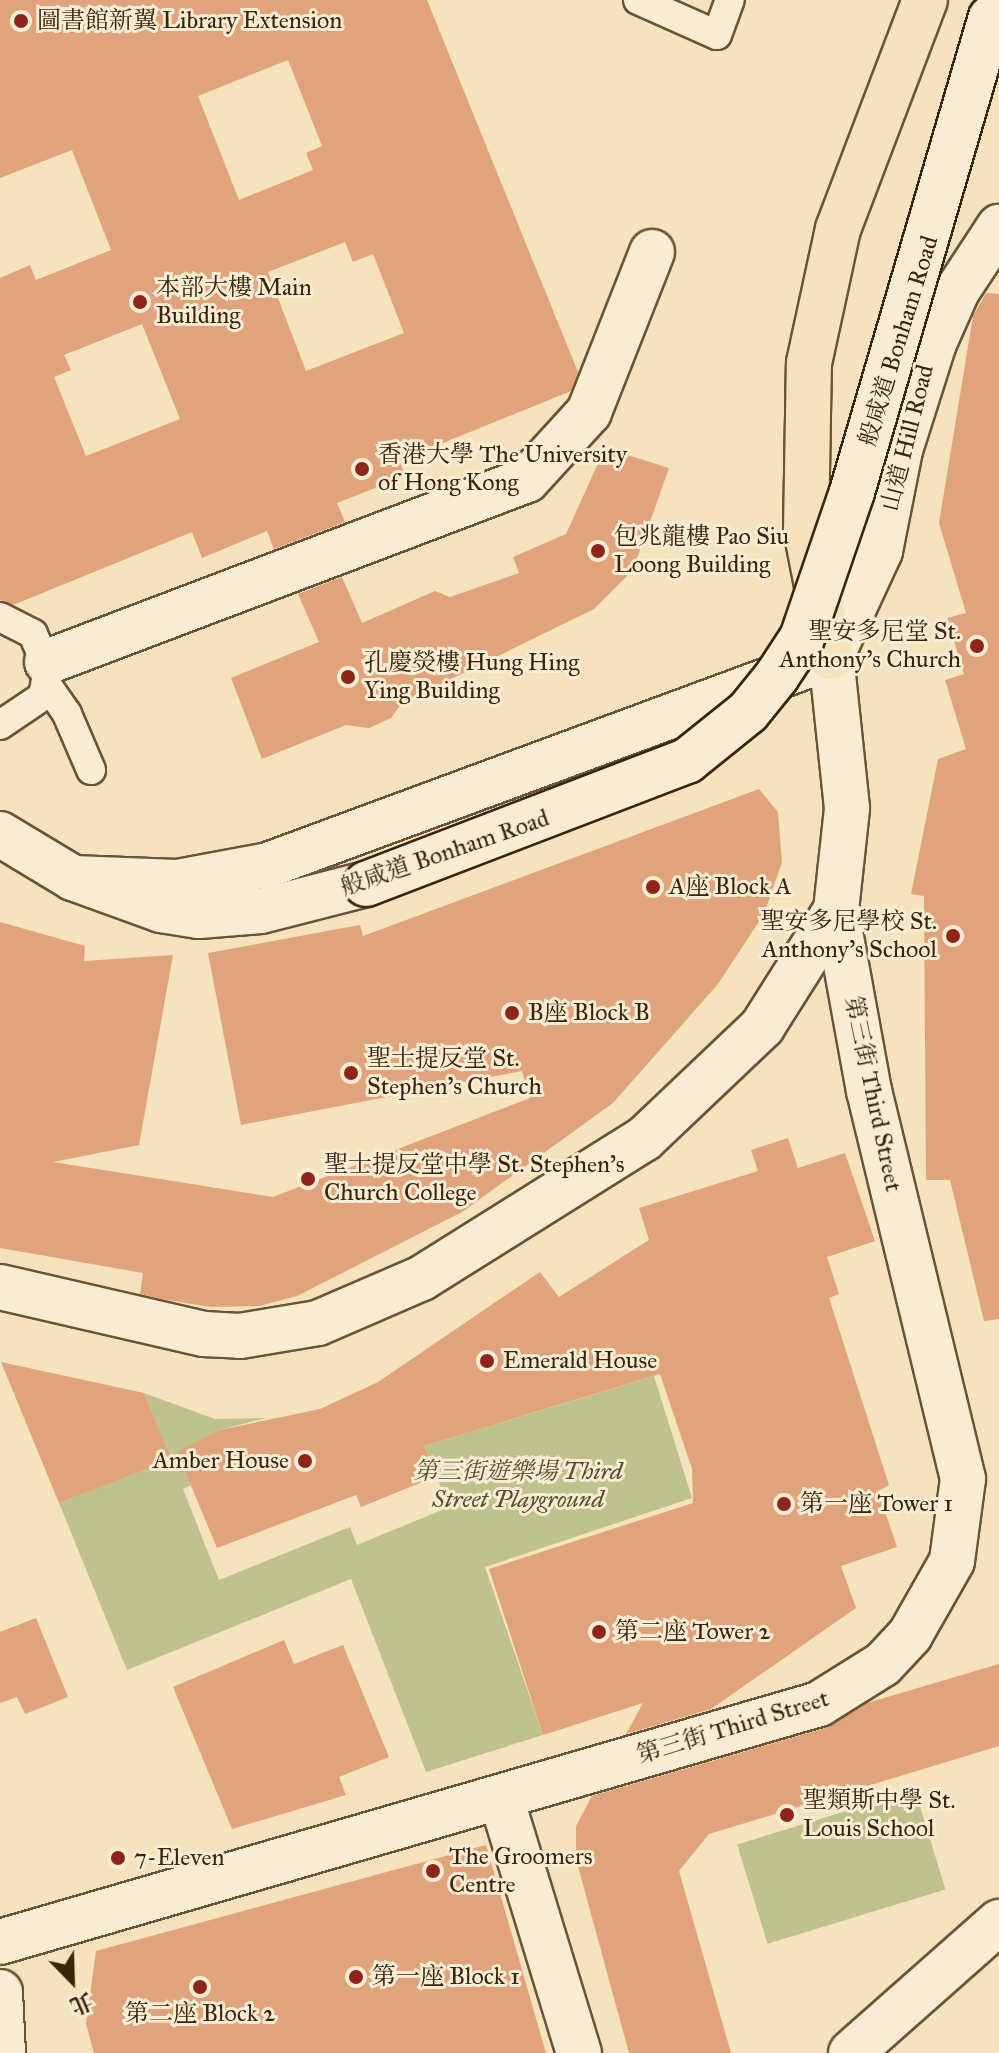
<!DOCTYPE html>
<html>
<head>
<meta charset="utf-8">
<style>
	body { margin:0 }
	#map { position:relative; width:999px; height:2053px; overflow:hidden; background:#f5e3bd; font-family:"IM FELL Great Primer","Noto Serif TC",serif }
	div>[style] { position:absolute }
	.green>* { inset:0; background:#c0c28e; transform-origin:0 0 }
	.building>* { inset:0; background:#e0a37b }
	.roads { filter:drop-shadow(2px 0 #695437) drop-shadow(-2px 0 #695437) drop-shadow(0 2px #695437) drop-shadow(0 -2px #695437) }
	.service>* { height:28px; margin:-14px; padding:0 14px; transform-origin:14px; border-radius:14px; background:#f8edd4 }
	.pedestrian>* { height:44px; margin:-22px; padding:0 22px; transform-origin:22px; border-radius:22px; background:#f8edd4 }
	.minor>* { height:44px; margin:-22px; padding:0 22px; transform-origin:22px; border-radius:22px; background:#f8edd4 }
	.secondary>* { height:44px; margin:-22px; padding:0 22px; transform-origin:22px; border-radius:22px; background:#f8edd4 }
	.primary>* { height:44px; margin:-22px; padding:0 22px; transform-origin:22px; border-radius:22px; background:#f5e3bd }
	.bridges { filter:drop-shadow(2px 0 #3a240a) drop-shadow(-2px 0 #3a240a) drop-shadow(0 2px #3a240a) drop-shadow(0 -2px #3a240a) }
	.secondary-bridge>* { height:44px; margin:-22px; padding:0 22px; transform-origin:22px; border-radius:22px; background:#f8edd4 }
	.dots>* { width:22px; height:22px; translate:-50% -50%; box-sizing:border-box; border:4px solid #f8edd4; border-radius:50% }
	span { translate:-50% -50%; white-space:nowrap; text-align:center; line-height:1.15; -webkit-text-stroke:6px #f8edd4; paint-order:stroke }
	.poi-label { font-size:24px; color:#3a240a }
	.left { translate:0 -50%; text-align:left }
	.right { translate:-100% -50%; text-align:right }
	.street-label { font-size:24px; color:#3a240a }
	.park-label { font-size:24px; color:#5c4c2b; font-style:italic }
	.north { position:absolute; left:32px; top:1941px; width:80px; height:80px; -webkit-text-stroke:6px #f8edd4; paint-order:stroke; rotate:157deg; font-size:22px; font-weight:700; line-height:32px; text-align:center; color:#3a240a }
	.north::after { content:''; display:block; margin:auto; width:28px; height:36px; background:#3a240a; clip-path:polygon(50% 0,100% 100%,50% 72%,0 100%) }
</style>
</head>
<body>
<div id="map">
	<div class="green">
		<i style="clip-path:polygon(654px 1376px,692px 1498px,485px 1567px,543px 1735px,426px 1772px,351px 1579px,127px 1670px,59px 1503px,170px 1458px,144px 1393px,215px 1419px,266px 1418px,220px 1430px,179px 1454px,191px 1485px,183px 1489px,219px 1580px,350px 1527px,357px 1545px,449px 1507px,424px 1446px)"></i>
		<i style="left:915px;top:1790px;width:104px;height:186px;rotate:73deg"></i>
	</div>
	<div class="building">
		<i style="clip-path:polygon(evenodd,0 0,427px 0,578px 372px,571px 391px,399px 461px,406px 476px,337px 503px,345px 522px,274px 549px,267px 531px,202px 558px,192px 532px,13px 605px,0 600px,0 278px,30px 265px,36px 280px,111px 250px,72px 150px,0 178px,0 0,288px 60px,322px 146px,306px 153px,313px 170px,239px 200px,198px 96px,288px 60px,0 0,345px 242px,353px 262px,373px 254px,404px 333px,306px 371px,268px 272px,345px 242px,0 0,142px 324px,180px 419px,86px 456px,54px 377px,71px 370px,64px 355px,142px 324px)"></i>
		<i style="clip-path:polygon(986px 293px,999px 294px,999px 1319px,984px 1321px,950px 1180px,926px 1180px,924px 896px,911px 894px,938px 759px,966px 749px,945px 680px,964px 674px,947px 618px,966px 613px,939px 523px,973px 316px)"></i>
		<i style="clip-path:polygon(605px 448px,669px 468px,633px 570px,594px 609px,402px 703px,391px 718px,369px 728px,346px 725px,262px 759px,231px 678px,319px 642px,298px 594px,342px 577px,362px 623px,435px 591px,450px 597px,519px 573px,513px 557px,566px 534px)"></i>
		<i style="clip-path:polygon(759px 789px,778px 812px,782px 862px,764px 914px,718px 984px,613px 1103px,462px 1212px,297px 1296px,259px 1306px,211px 1307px,162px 1299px,140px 1294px,143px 1273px,0 1248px,0 922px,85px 946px,84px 961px,173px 955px,139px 1145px,53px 1162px,273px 1197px,530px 1098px,522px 1071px,241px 1125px,208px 953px,360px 925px,363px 936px)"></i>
		<i style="clip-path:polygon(788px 1138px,798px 1168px,845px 1153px,875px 1241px,827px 1257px,839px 1294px,829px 1298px,889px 1485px,878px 1491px,897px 1547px,841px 1566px,856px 1608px,711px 1709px,626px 1734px,643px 1703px,543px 1735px,489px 1569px,693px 1503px,692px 1469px,660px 1374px,424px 1446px,437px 1476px,361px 1507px,356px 1495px,217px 1548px,177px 1452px,220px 1430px,320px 1409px,378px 1382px,540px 1272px,559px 1297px,649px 1240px,639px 1208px,758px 1171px,751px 1150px)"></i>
		<i style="clip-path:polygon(1px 1362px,144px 1393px,171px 1459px,59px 1503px)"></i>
		<i style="clip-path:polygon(36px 1618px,68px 1697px,25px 1714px,17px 1697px,0 1703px,0 1632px)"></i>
		<i style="clip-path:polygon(284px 1640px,294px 1664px,343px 1645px,389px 1757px,339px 1777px,346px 1795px,232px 1829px,173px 1687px)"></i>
		<i style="clip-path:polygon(999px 1664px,999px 1746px,709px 1834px,679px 1871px,731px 2053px,629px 2053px,576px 1859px,576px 1826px,592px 1796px,826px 1728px,867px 1703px)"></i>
		<i style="clip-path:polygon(486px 1845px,546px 2053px,94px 2053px,86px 2024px,96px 1951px)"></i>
	</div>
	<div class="roads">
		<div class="service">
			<i style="left:638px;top:0;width:86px;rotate:23.9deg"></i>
			<i style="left:717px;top:35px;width:37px;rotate:-70deg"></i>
			<i style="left:0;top:617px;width:37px;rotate:27deg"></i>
			<i style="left:33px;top:634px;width:39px;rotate:67deg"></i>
			<i style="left:48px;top:670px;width:26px;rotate:101deg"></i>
			<i style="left:43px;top:696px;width:52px;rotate:146deg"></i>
			<i style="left:47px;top:685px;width:35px;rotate:55deg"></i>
			<i style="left:67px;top:714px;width:61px;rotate:66.8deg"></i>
		</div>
		<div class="pedestrian">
			<i style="left:47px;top:662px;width:513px;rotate:-20.77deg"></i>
			<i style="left:527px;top:480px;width:92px;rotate:-47.6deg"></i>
			<i style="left:589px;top:412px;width:172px;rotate:-68.5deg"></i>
		</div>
		<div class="minor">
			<i style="left:831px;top:657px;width:117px;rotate:-65.2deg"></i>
			<i style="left:880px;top:551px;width:103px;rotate:-78.8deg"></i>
			<i style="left:900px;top:450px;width:112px;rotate:-72.4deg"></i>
			<i style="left:934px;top:343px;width:57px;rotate:-66.1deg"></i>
			<i style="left:957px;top:291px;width:77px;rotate:-56.7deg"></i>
			<i style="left:501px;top:1798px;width:267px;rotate:73deg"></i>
		</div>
		<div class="secondary">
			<i style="left:0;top:834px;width:85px;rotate:31.1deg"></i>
			<i style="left:73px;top:878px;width:94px;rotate:20deg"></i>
			<i style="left:161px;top:910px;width:38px;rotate:9deg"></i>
			<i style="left:199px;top:916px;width:62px;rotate:-4.6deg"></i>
			<i style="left:261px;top:911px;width:108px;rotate:-14.4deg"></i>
			<i style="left:0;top:1287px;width:209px;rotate:13deg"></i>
			<i style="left:204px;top:1334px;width:36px;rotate:3deg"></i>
			<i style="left:240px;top:1336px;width:79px;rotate:-9.5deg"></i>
			<i style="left:318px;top:1323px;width:113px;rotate:-23.4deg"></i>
			<i style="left:422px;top:1278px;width:262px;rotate:-32.1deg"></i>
			<i style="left:644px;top:1139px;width:163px;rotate:-43.5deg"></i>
			<i style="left:762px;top:1027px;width:138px;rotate:-57.7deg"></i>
			<i style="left:836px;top:910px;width:103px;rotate:-83.8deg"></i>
			<i style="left:847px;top:808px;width:152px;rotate:-96deg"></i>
			<i style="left:831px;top:657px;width:600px;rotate:159.72deg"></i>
			<i style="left:268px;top:865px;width:93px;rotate:169.4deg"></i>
			<i style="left:177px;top:882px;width:104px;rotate:-177.8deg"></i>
			<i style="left:0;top:1942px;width:853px;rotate:-16.2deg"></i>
			<i style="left:819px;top:1704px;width:75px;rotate:-32deg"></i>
			<i style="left:883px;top:1664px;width:40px;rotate:-47deg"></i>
			<i style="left:910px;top:1635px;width:85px;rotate:-60.4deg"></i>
			<i style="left:952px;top:1561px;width:83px;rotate:-82.4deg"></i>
			<i style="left:963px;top:1479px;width:399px;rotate:-103.6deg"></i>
			<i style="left:869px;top:1091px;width:184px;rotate:-100.3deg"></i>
			<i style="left:0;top:1992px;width:61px;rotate:87.2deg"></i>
			<i style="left:851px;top:2053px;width:198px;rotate:-41.5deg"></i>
		</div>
		<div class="primary">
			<i style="left:831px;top:657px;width:129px;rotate:-101.1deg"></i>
			<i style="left:806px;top:530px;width:167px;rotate:-89deg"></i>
			<i style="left:809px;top:363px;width:137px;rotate:-77.8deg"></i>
			<i style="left:838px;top:229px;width:245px;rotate:-69.2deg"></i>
		</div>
	</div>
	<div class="bridges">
		<div class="secondary-bridge">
			<i style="left:366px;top:884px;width:344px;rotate:-21deg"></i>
			<i style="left:687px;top:761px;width:78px;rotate:-38.8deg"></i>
			<i style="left:748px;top:712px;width:46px;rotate:-51.1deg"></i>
			<i style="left:777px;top:676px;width:45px;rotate:-56.7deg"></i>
			<i style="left:802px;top:638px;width:154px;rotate:-71.1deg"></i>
			<i style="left:852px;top:492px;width:494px;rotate:-73.7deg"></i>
		</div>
	</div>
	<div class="dots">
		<i style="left:21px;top:21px;background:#8f2418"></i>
		<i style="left:140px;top:302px;background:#8f2418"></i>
		<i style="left:362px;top:469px;background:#8f2418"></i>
		<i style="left:598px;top:551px;background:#8f2418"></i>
		<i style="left:977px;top:646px;background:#8f2418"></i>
		<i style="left:348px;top:677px;background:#8f2418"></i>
		<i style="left:653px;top:887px;background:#8f2418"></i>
		<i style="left:953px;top:936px;background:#8f2418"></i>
		<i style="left:512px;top:1013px;background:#8f2418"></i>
		<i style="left:351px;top:1073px;background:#8f2418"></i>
		<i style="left:308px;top:1179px;background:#8f2418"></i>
		<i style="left:487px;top:1361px;background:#8f2418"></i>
		<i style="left:305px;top:1461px;background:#8f2418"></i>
		<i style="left:784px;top:1504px;background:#8f2418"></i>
		<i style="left:599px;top:1632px;background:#8f2418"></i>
		<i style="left:787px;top:1815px;background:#8f2418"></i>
		<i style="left:118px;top:1858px;background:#8f2418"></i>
		<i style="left:433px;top:1871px;background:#8f2418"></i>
		<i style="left:356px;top:1977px;background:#8f2418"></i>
		<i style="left:200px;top:1987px;background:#8f2418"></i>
	</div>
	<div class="poi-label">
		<span class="left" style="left:37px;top:21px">圖書館新翼 Library Extension</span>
		<span class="left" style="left:156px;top:302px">本部大樓 Main<br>Building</span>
		<span class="left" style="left:378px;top:469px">香港大學 The University<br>of Hong Kong</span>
		<span class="left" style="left:614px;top:551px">包兆龍樓 Pao Siu<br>Loong Building</span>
		<span class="right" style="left:961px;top:646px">聖安多尼堂 St.<br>Anthony's Church</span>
		<span class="left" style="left:364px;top:677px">孔慶熒樓 Hung Hing<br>Ying Building</span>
		<span class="left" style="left:669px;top:887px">A座 Block A</span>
		<span class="right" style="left:937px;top:936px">聖安多尼學校 St.<br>Anthony's School</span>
		<span class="left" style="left:528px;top:1013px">B座 Block B</span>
		<span class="left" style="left:367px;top:1073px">聖士提反堂 St.<br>Stephen's Church</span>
		<span class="left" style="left:324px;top:1179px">聖士提反堂中學 St. Stephen's<br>Church College</span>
		<span class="left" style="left:503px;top:1361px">Emerald House</span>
		<span class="right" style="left:289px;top:1461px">Amber House</span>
		<span class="left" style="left:800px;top:1504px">第一座 Tower 1</span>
		<span class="left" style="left:615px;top:1632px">第二座 Tower 2</span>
		<span class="left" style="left:803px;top:1815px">聖類斯中學 St.<br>Louis School</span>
		<span class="left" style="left:449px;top:1871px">The Groomers<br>Centre</span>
		<span class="left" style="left:134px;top:1858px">7-Eleven</span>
		<span class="left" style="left:372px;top:1977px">第一座 Block 1</span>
		<span style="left:200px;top:2014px">第二座 Block 2</span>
	</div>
	<div class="street-label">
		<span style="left:899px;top:341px;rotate:-73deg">般咸道 Bonham Road</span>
		<span style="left:908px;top:438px;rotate:-76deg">山道 Hill Road</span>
		<span style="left:445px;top:853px;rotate:-19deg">般咸道 Bonham Road</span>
		<span style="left:873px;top:1094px;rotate:78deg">第三街 Third Street</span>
		<span style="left:733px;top:1727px;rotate:-17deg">第三街 Third Street</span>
	</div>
	<div class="park-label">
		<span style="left:518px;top:1486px">第三街遊樂場 Third<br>Street Playground</span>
	</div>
	<div class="north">北</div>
</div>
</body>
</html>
